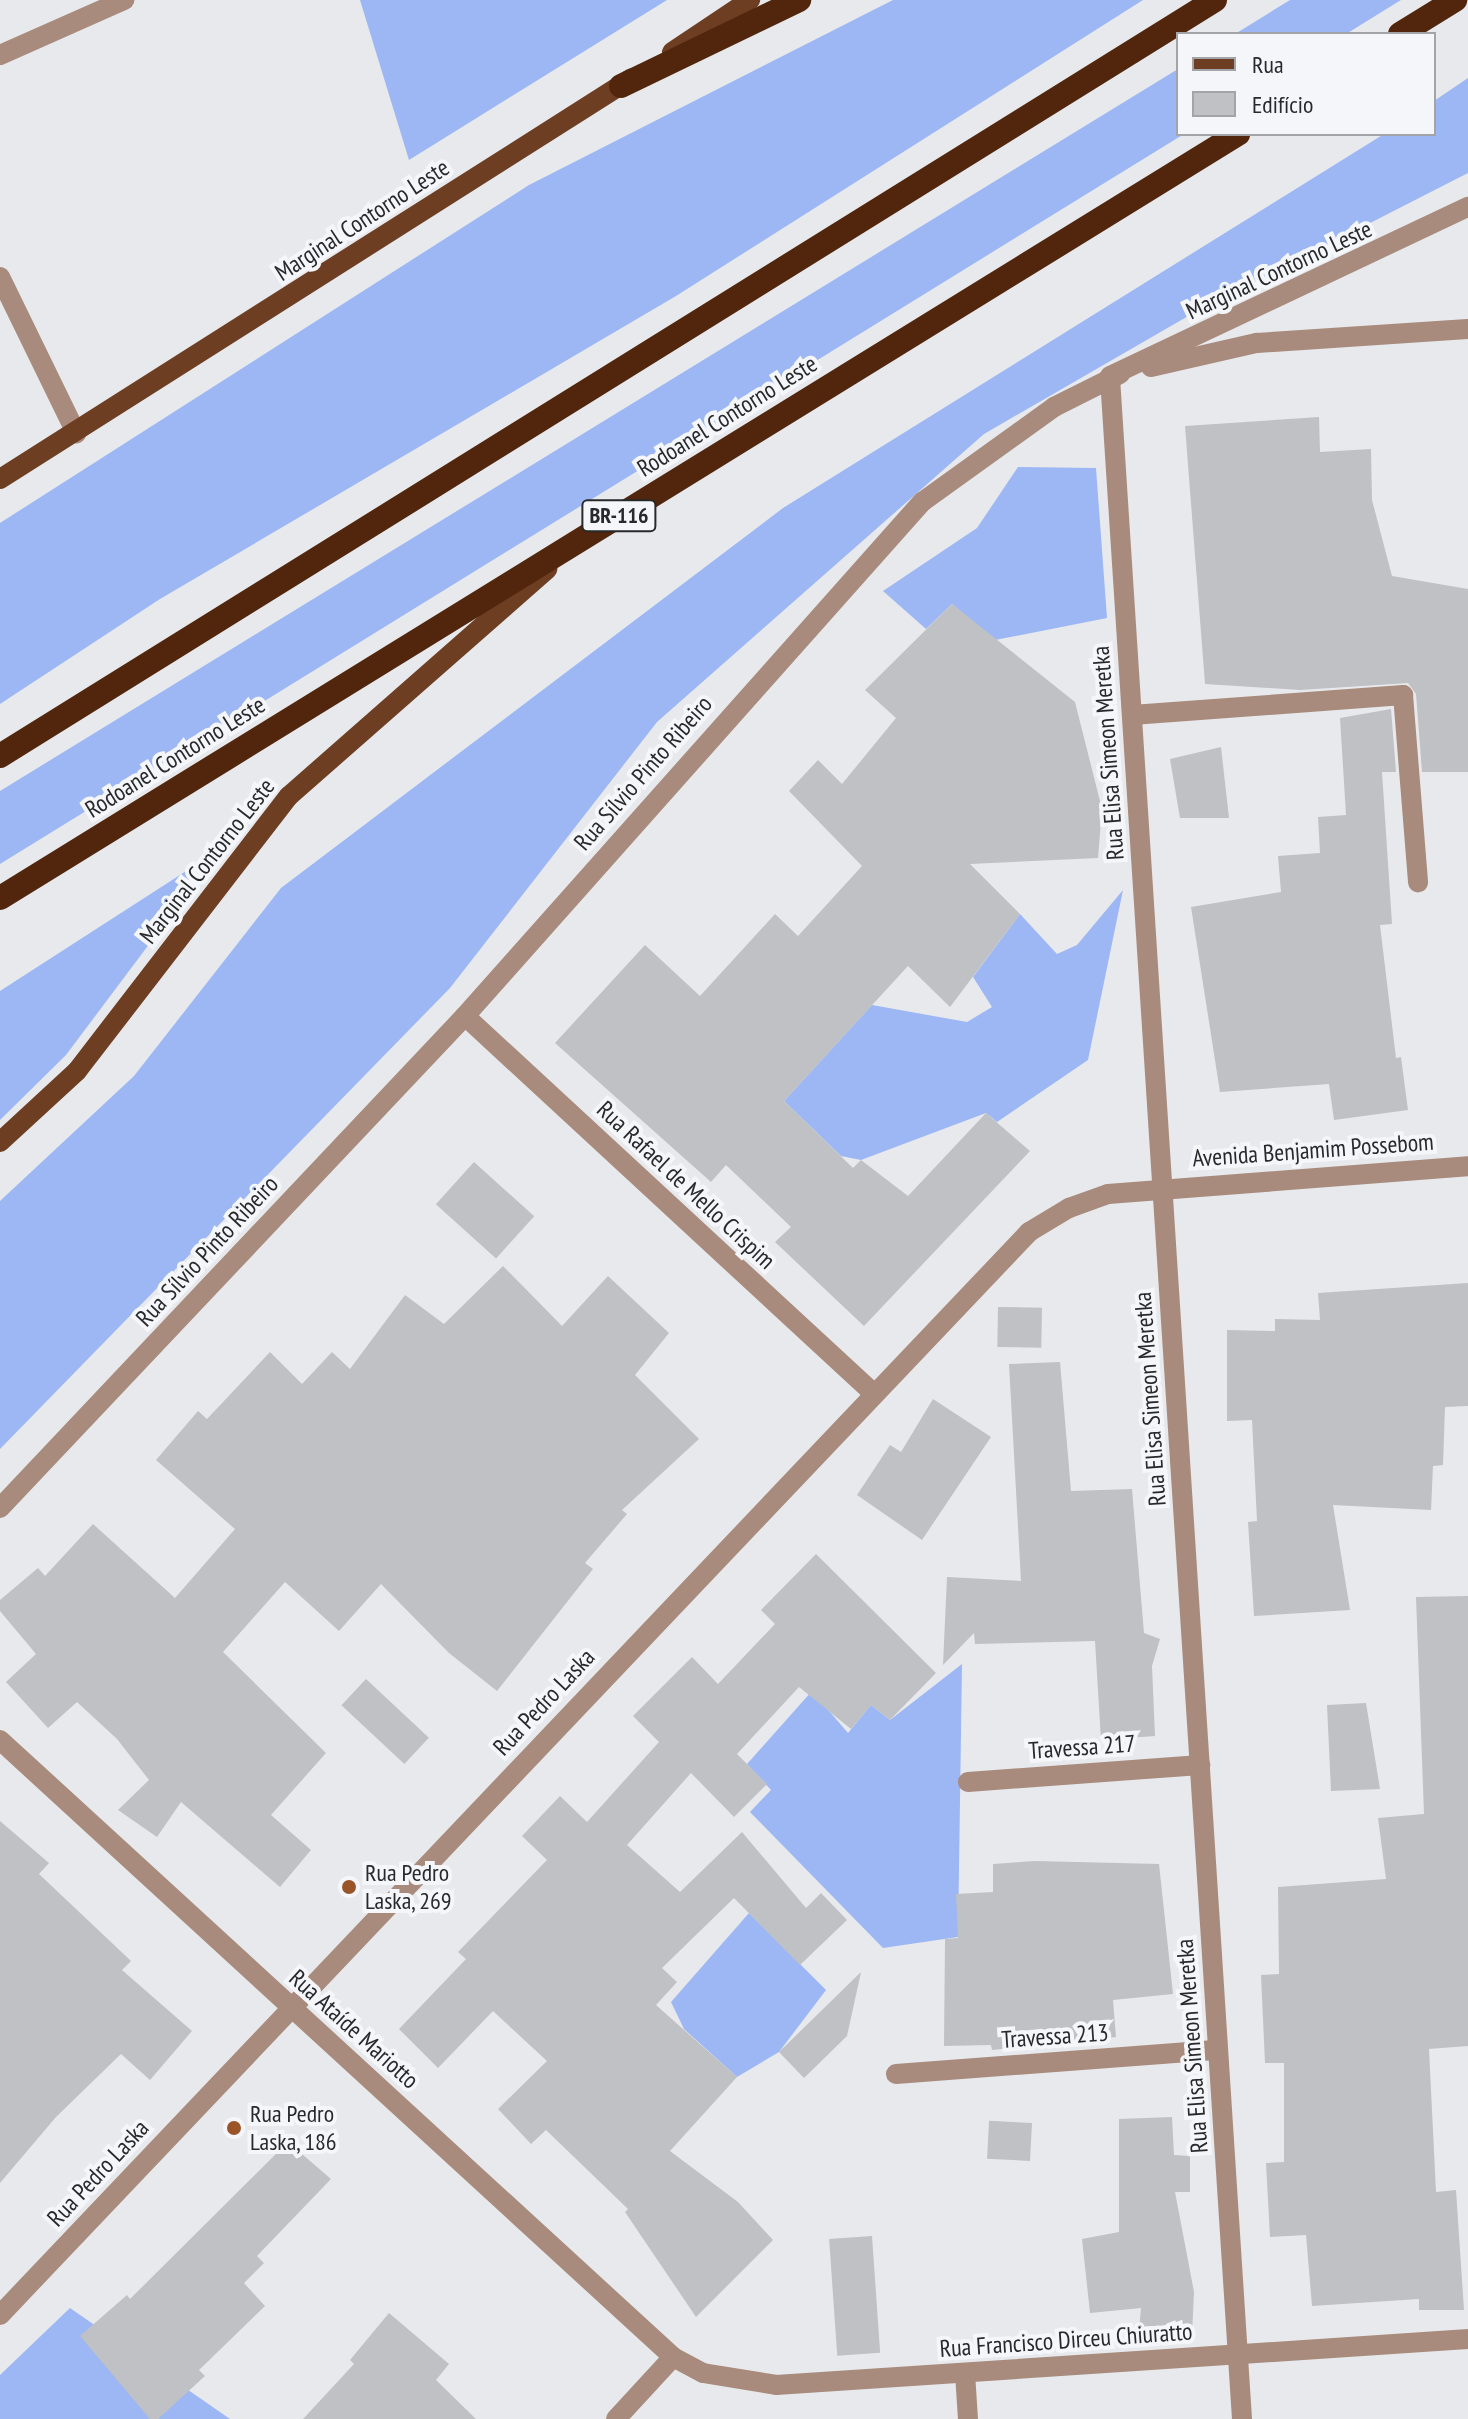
<!DOCTYPE html>
<html>
<head>
<meta charset="utf-8">
<style>
	body { margin:0 }
	#map { position:relative; width:1468px; height:2419px; overflow:hidden; background:#e7e9ed; font-family:"PT Sans Narrow",sans-serif }
	div>[style] { position:absolute }
	.forest>* { inset:0; background:#9cb7f3 }
	.building>* { inset:0; background:#bfc1c5; transform-origin:0 0 }
	.minor>* { height:20px; margin:-10px; padding:0 10px; transform-origin:10px; border-radius:10px; background:#a88b7c }
	.major>* { height:20px; margin:-10px; padding:0 10px; transform-origin:10px; border-radius:10px; background:#6d3e22 }
	.highway>* { height:24px; margin:-12px; padding:0 12px; transform-origin:12px; border-radius:12px; background:#51260c }
	.dots>* { width:22px; height:22px; translate:-50% -50%; box-sizing:border-box; border:4px solid #f5f6fa; border-radius:50% }
	span { translate:-50% -50%; white-space:nowrap; text-align:center; line-height:1.15; -webkit-text-stroke:8px #f5f6fa; paint-order:stroke }
	.shield-label span { padding:2px 6px; background:#f5f6fa; border:2px solid; border-radius:6px; -webkit-text-stroke-width:0 }
	.shield-label { font-size:22px; color:#28292a; font-weight:700 }
	.street-label { font-size:24px; color:#28292a }
	.poi-label { font-size:24px; color:#28292a }
	.left { translate:0 -50%; text-align:left }
	.legend { position:absolute; left:1176px; top:32px; width:260px; height:104px; box-sizing:border-box; background:#f5f6fa; border:2px solid #a3a4a7; margin:0; padding:10px 14px; list-style:none; font-size:24px; color:#28292a }
	.legend li { display:flex; align-items:center; gap:16px; height:40px }
	.legend b { width:40px; border:2px solid #a3a4a7 }
</style>
</head>
<body>
<div id="map">
	<div class="forest">
		<i style="clip-path:polygon(360px 0,667px 0,409px 160px)"></i>
		<i style="clip-path:polygon(893px 0,1143px 0,676px 296px,160px 599px,0 704px,0 523px,529px 185px)"></i>
		<i style="clip-path:polygon(1290px 0,1401px 0,1346px 34px,1235px 34px)"></i>
		<i style="clip-path:polygon(1178px 69px,1178px 134px,1184px 134px,0 864px,0 791px)"></i>
		<i style="clip-path:polygon(1468px 78px,1468px 173px,1190px 315px,984px 434px,657px 722px,450px 988px,0 1449px,0 1201px,134px 1076px,281px 888px,783px 508px,1384px 134px,1434px 134px,1434px 101px)"></i>
		<i style="clip-path:polygon(1018px 467px,1096px 468px,1107px 618px,995px 640px,952px 604px,926px 629px,883px 591px,977px 528px)"></i>
		<i style="clip-path:polygon(197px 864px,171px 915px,66px 1055px,0 1120px,0 991px)"></i>
		<i style="clip-path:polygon(1123px 890px,1088px 1060px,997px 1122px,986px 1113px,861px 1160px,841px 1156px,784px 1101px,872px 1005px,967px 1022px,992px 1007px,973px 977px,1020px 914px,1057px 954px,1077px 945px)"></i>
		<i style="clip-path:polygon(962px 1664px,958px 1937px,883px 1948px,750px 1812px,771px 1790px,747px 1764px,812px 1691px,848px 1733px,871px 1705px,890px 1720px)"></i>
		<i style="clip-path:polygon(749px 1913px,826px 1990px,779px 2052px,737px 2077px,684px 2029px,671px 2002px)"></i>
		<i style="clip-path:polygon(70px 2308px,230px 2419px,0 2419px,0 2375px)"></i>
	</div>
	<div class="building">
		<i style="clip-path:polygon(1319px 417px,1320px 452px,1371px 449px,1372px 500px,1392px 576px,1468px 589px,1468px 772px,1422px 772px,1416px 694px,1408px 683px,1300px 690px,1205px 684px,1185px 426px)"></i>
		<i style="clip-path:polygon(952px 604px,1075px 702px,1102px 809px,1098px 858px,970px 864px,1020px 914px,950px 1007px,908px 966px,784px 1101px,853px 1168px,861px 1160px,908px 1196px,986px 1113px,1030px 1151px,864px 1326px,775px 1242px,791px 1227px,726px 1165px,711px 1182px,555px 1043px,645px 945px,700px 996px,775px 914px,798px 936px,862px 866px,789px 791px,818px 760px,842px 784px,896px 718px,865px 690px)"></i>
		<i style="clip-path:polygon(1391px 709px,1396px 772px,1382px 772px,1392px 924px,1380px 925px,1396px 1058px,1401px 1057px,1408px 1110px,1334px 1120px,1329px 1084px,1220px 1092px,1191px 907px,1281px 892px,1278px 856px,1320px 853px,1318px 817px,1346px 815px,1340px 718px)"></i>
		<i style="clip-path:polygon(1221px 747px,1229px 818px,1180px 818px,1170px 759px)"></i>
		<i style="left:474px;top:1162px;width:81px;height:57px;rotate:42deg"></i>
		<i style="clip-path:polygon(503px 1266px,562px 1326px,608px 1276px,669px 1333px,635px 1375px,699px 1439px,622px 1510px,627px 1514px,585px 1563px,593px 1569px,497px 1691px,449px 1653px,381px 1584px,339px 1631px,285px 1582px,223px 1652px,326px 1753px,271px 1815px,311px 1850px,280px 1887px,181px 1802px,157px 1837px,118px 1810px,149px 1780px,117px 1739px,77px 1702px,48px 1728px,6px 1682px,36px 1654px,0 1611px,0 1600px,38px 1568px,45px 1576px,93px 1524px,175px 1598px,235px 1529px,156px 1460px,198px 1411px,207px 1419px,270px 1352px,302px 1384px,332px 1352px,350px 1369px,405px 1295px,444px 1324px)"></i>
		<i style="clip-path:polygon(1468px 1283px,1468px 1406px,1445px 1407px,1443px 1465px,1433px 1466px,1431px 1510px,1333px 1505px,1350px 1610px,1254px 1616px,1248px 1522px,1257px 1521px,1252px 1420px,1227px 1421px,1227px 1330px,1275px 1331px,1275px 1319px,1320px 1320px,1318px 1293px)"></i>
		<i style="left:998px;top:1307px;width:44px;height:40px;rotate:1deg"></i>
		<i style="clip-path:polygon(1060px 1362px,1071px 1491px,1132px 1489px,1144px 1633px,1160px 1639px,1152px 1666px,1155px 1736px,1101px 1740px,1095px 1641px,975px 1644px,974px 1633px,943px 1665px,947px 1577px,1021px 1581px,1009px 1364px)"></i>
		<i style="clip-path:polygon(933px 1399px,991px 1437px,922px 1540px,857px 1495px,890px 1445px,901px 1452px)"></i>
		<i style="clip-path:polygon(816px 1554px,936px 1673px,890px 1720px,871px 1705px,851px 1729px,799px 1687px,737px 1754px,767px 1784px,734px 1817px,691px 1773px,627px 1845px,680px 1892px,742px 1832px,806px 1908px,821px 1893px,847px 1920px,800px 1965px,734px 1898px,662px 1968px,677px 1982px,656px 2005px,737px 2077px,670px 2151px,738px 2202px,773px 2240px,696px 2317px,625px 2212px,628px 2209px,546px 2130px,531px 2144px,498px 2109px,547px 2061px,493px 2011px,438px 2068px,399px 2029px,466px 1959px,458px 1952px,547px 1860px,522px 1836px,560px 1796px,587px 1822px,659px 1742px,633px 1716px,692px 1657px,718px 1684px,775px 1624px,761px 1610px)"></i>
		<i style="clip-path:polygon(1468px 1596px,1468px 2046px,1429px 2049px,1436px 2192px,1456px 2190px,1464px 2310px,1419px 2310px,1419px 2299px,1312px 2306px,1306px 2235px,1270px 2237px,1266px 2163px,1284px 2162px,1284px 2063px,1265px 2063px,1261px 1975px,1279px 1974px,1278px 1887px,1386px 1879px,1378px 1818px,1424px 1814px,1416px 1597px)"></i>
		<i style="left:366px;top:1679px;width:86px;height:36px;rotate:43deg"></i>
		<i style="clip-path:polygon(1366px 1703px,1380px 1789px,1331px 1791px,1327px 1705px)"></i>
		<i style="clip-path:polygon(0 1821px,49px 1863px,39px 1874px,131px 1961px,122px 1970px,192px 2031px,150px 2080px,121px 2054px,56px 2117px,0 2183px)"></i>
		<i style="clip-path:polygon(1035px 1861px,1159px 1864px,1173px 1994px,1113px 2000px,1116px 2037px,992px 2050px,991px 2045px,944px 2046px,945px 1939px,958px 1938px,956px 1894px,993px 1892px,993px 1864px)"></i>
		<i style="clip-path:polygon(861px 1972px,847px 2036px,804px 2078px,779px 2052px)"></i>
		<i style="clip-path:polygon(1172px 2117px,1174px 2155px,1190px 2156px,1190px 2192px,1175px 2192px,1194px 2292px,1192px 2335px,1139px 2331px,1141px 2308px,1090px 2313px,1082px 2239px,1119px 2232px,1119px 2119px)"></i>
		<i style="left:1032px;top:2123px;width:38px;height:43px;rotate:93deg"></i>
		<i style="clip-path:polygon(288px 2142px,331px 2179px,257px 2256px,264px 2263px,244px 2283px,265px 2306px,199px 2370px,205px 2376px,158px 2419px,150px 2419px,80px 2336px,127px 2295px,130px 2299px)"></i>
		<i style="left:872px;top:2236px;width:117px;height:43px;rotate:86deg"></i>
		<i style="clip-path:polygon(389px 2313px,449px 2364px,436px 2380px,476px 2419px,303px 2419px,354px 2364px,350px 2360px)"></i>
	</div>
	<div class="minor">
		<i style="left:0;top:55px;width:136px;rotate:-23.9deg"></i>
		<i style="left:0;top:277px;width:174px;rotate:64deg"></i>
		<i style="left:1151px;top:367px;width:109px;rotate:-12.8deg"></i>
		<i style="left:1257px;top:343px;width:211px;rotate:-3.8deg"></i>
		<i style="left:1132px;top:715px;width:272px;rotate:-4.2deg"></i>
		<i style="left:1403px;top:695px;width:188px;rotate:85.4deg"></i>
		<i style="left:465px;top:1016px;width:554px;rotate:42.73deg"></i>
		<i style="left:0;top:1508px;width:677px;rotate:-46.62deg"></i>
		<i style="left:465px;top:1016px;width:688px;rotate:-48.36deg"></i>
		<i style="left:922px;top:502px;width:163px;rotate:-35.7deg"></i>
		<i style="left:1054px;top:407px;width:74px;rotate:-26.6deg"></i>
		<i style="left:0;top:1740px;width:913px;rotate:42.51deg"></i>
		<i style="left:673px;top:2357px;width:34px;rotate:28deg"></i>
		<i style="left:703px;top:2373px;width:74px;rotate:9.3deg"></i>
		<i style="left:776px;top:2385px;width:694px;rotate:-3.8deg"></i>
		<i style="left:968px;top:1782px;width:233px;rotate:-4.2deg"></i>
		<i style="left:896px;top:2074px;width:323px;rotate:-4.3deg"></i>
		<i style="left:0;top:2315px;width:1494px;rotate:-46.46deg"></i>
		<i style="left:1029px;top:1232px;width:47px;rotate:-31deg"></i>
		<i style="left:1069px;top:1208px;width:41px;rotate:-19.7deg"></i>
		<i style="left:1108px;top:1194px;width:361px;rotate:-4.4deg"></i>
		<i style="left:965px;top:2373px;width:46px;rotate:86.3deg"></i>
		<i style="left:616px;top:2419px;width:84px;rotate:-47.4deg"></i>
		<i style="left:1242px;top:2419px;width:2047px;rotate:-93.7deg"></i>
		<i style="left:1110px;top:376px;width:396px;rotate:-25.3deg"></i>
	</div>
	<div class="major">
		<i style="left:672px;top:52px;width:94px;rotate:-33.7deg"></i>
		<i style="left:0;top:479px;width:748px;rotate:-32.39deg"></i>
		<i style="left:0;top:1142px;width:105px;rotate:-42.7deg"></i>
		<i style="left:77px;top:1071px;width:347px;rotate:-52.4deg"></i>
		<i style="left:289px;top:796px;width:344px;rotate:-41.3deg"></i>
	</div>
	<div class="highway">
		<i style="left:1400px;top:34px;width:65px;rotate:-31.7deg"></i>
		<i style="left:621px;top:86px;width:198px;rotate:-25.8deg"></i>
		<i style="left:0;top:756px;width:1431px;rotate:-31.89deg"></i>
		<i style="left:0;top:898px;width:1455px;rotate:-31.68deg"></i>
	</div>
	<div class="dots">
		<i style="left:349px;top:1887px;background:#9a542a"></i>
		<i style="left:234px;top:2128px;background:#9a542a"></i>
	</div>
	<div class="shield-label">
		<span style="left:619px;top:516px">BR-116</span>
	</div>
	<div class="street-label">
		<span style="left:362px;top:220px;rotate:-33deg">Marginal Contorno Leste</span>
		<span style="left:1279px;top:270px;rotate:-25deg">Marginal Contorno Leste</span>
		<span style="left:727px;top:416px;rotate:-32deg">Rodoanel Contorno Leste</span>
		<span style="left:1108px;top:753px;rotate:-94deg">Rua Elisa Simeon Meretka</span>
		<span style="left:175px;top:757px;rotate:-32deg">Rodoanel Contorno Leste</span>
		<span style="left:643px;top:773px;rotate:-49deg">Rua Sílvio Pinto Ribeiro</span>
		<span style="left:207px;top:861px;rotate:-52deg">Marginal Contorno Leste</span>
		<span style="left:1313px;top:1150px;rotate:-4deg">Avenida Benjamim Possebom</span>
		<span style="left:686px;top:1185px;rotate:43deg">Rua Rafael de Mello Crispim</span>
		<span style="left:207px;top:1251px;rotate:-47deg">Rua Sílvio Pinto Ribeiro</span>
		<span style="left:1150px;top:1399px;rotate:-94deg">Rua Elisa Simeon Meretka</span>
		<span style="left:544px;top:1702px;rotate:-47deg">Rua Pedro Laska</span>
		<span style="left:1082px;top:1747px;rotate:-4deg">Travessa 217</span>
		<span style="left:354px;top:2029px;rotate:42deg">Rua Ataíde Mariotto</span>
		<span style="left:1055px;top:2036px;rotate:-4deg">Travessa 213</span>
		<span style="left:1192px;top:2046px;rotate:-94deg">Rua Elisa Simeon Meretka</span>
		<span style="left:98px;top:2173px;rotate:-47deg">Rua Pedro Laska</span>
		<span style="left:1066px;top:2340px;rotate:-4deg">Rua Francisco Dirceu Chiuratto</span>
	</div>
	<div class="poi-label">
		<span class="left" style="left:365px;top:1887px">Rua Pedro<br>Laska, 269</span>
		<span class="left" style="left:250px;top:2128px">Rua Pedro<br>Laska, 186</span>
	</div>
	<ul class="legend">
	<li><b style="height:10px;background:#6d3e22"></b>Rua</li>
	<li><b style="height:22px;background:#bfc1c5"></b>Edifício</li>
	</ul>
</div>
</body>
</html>
